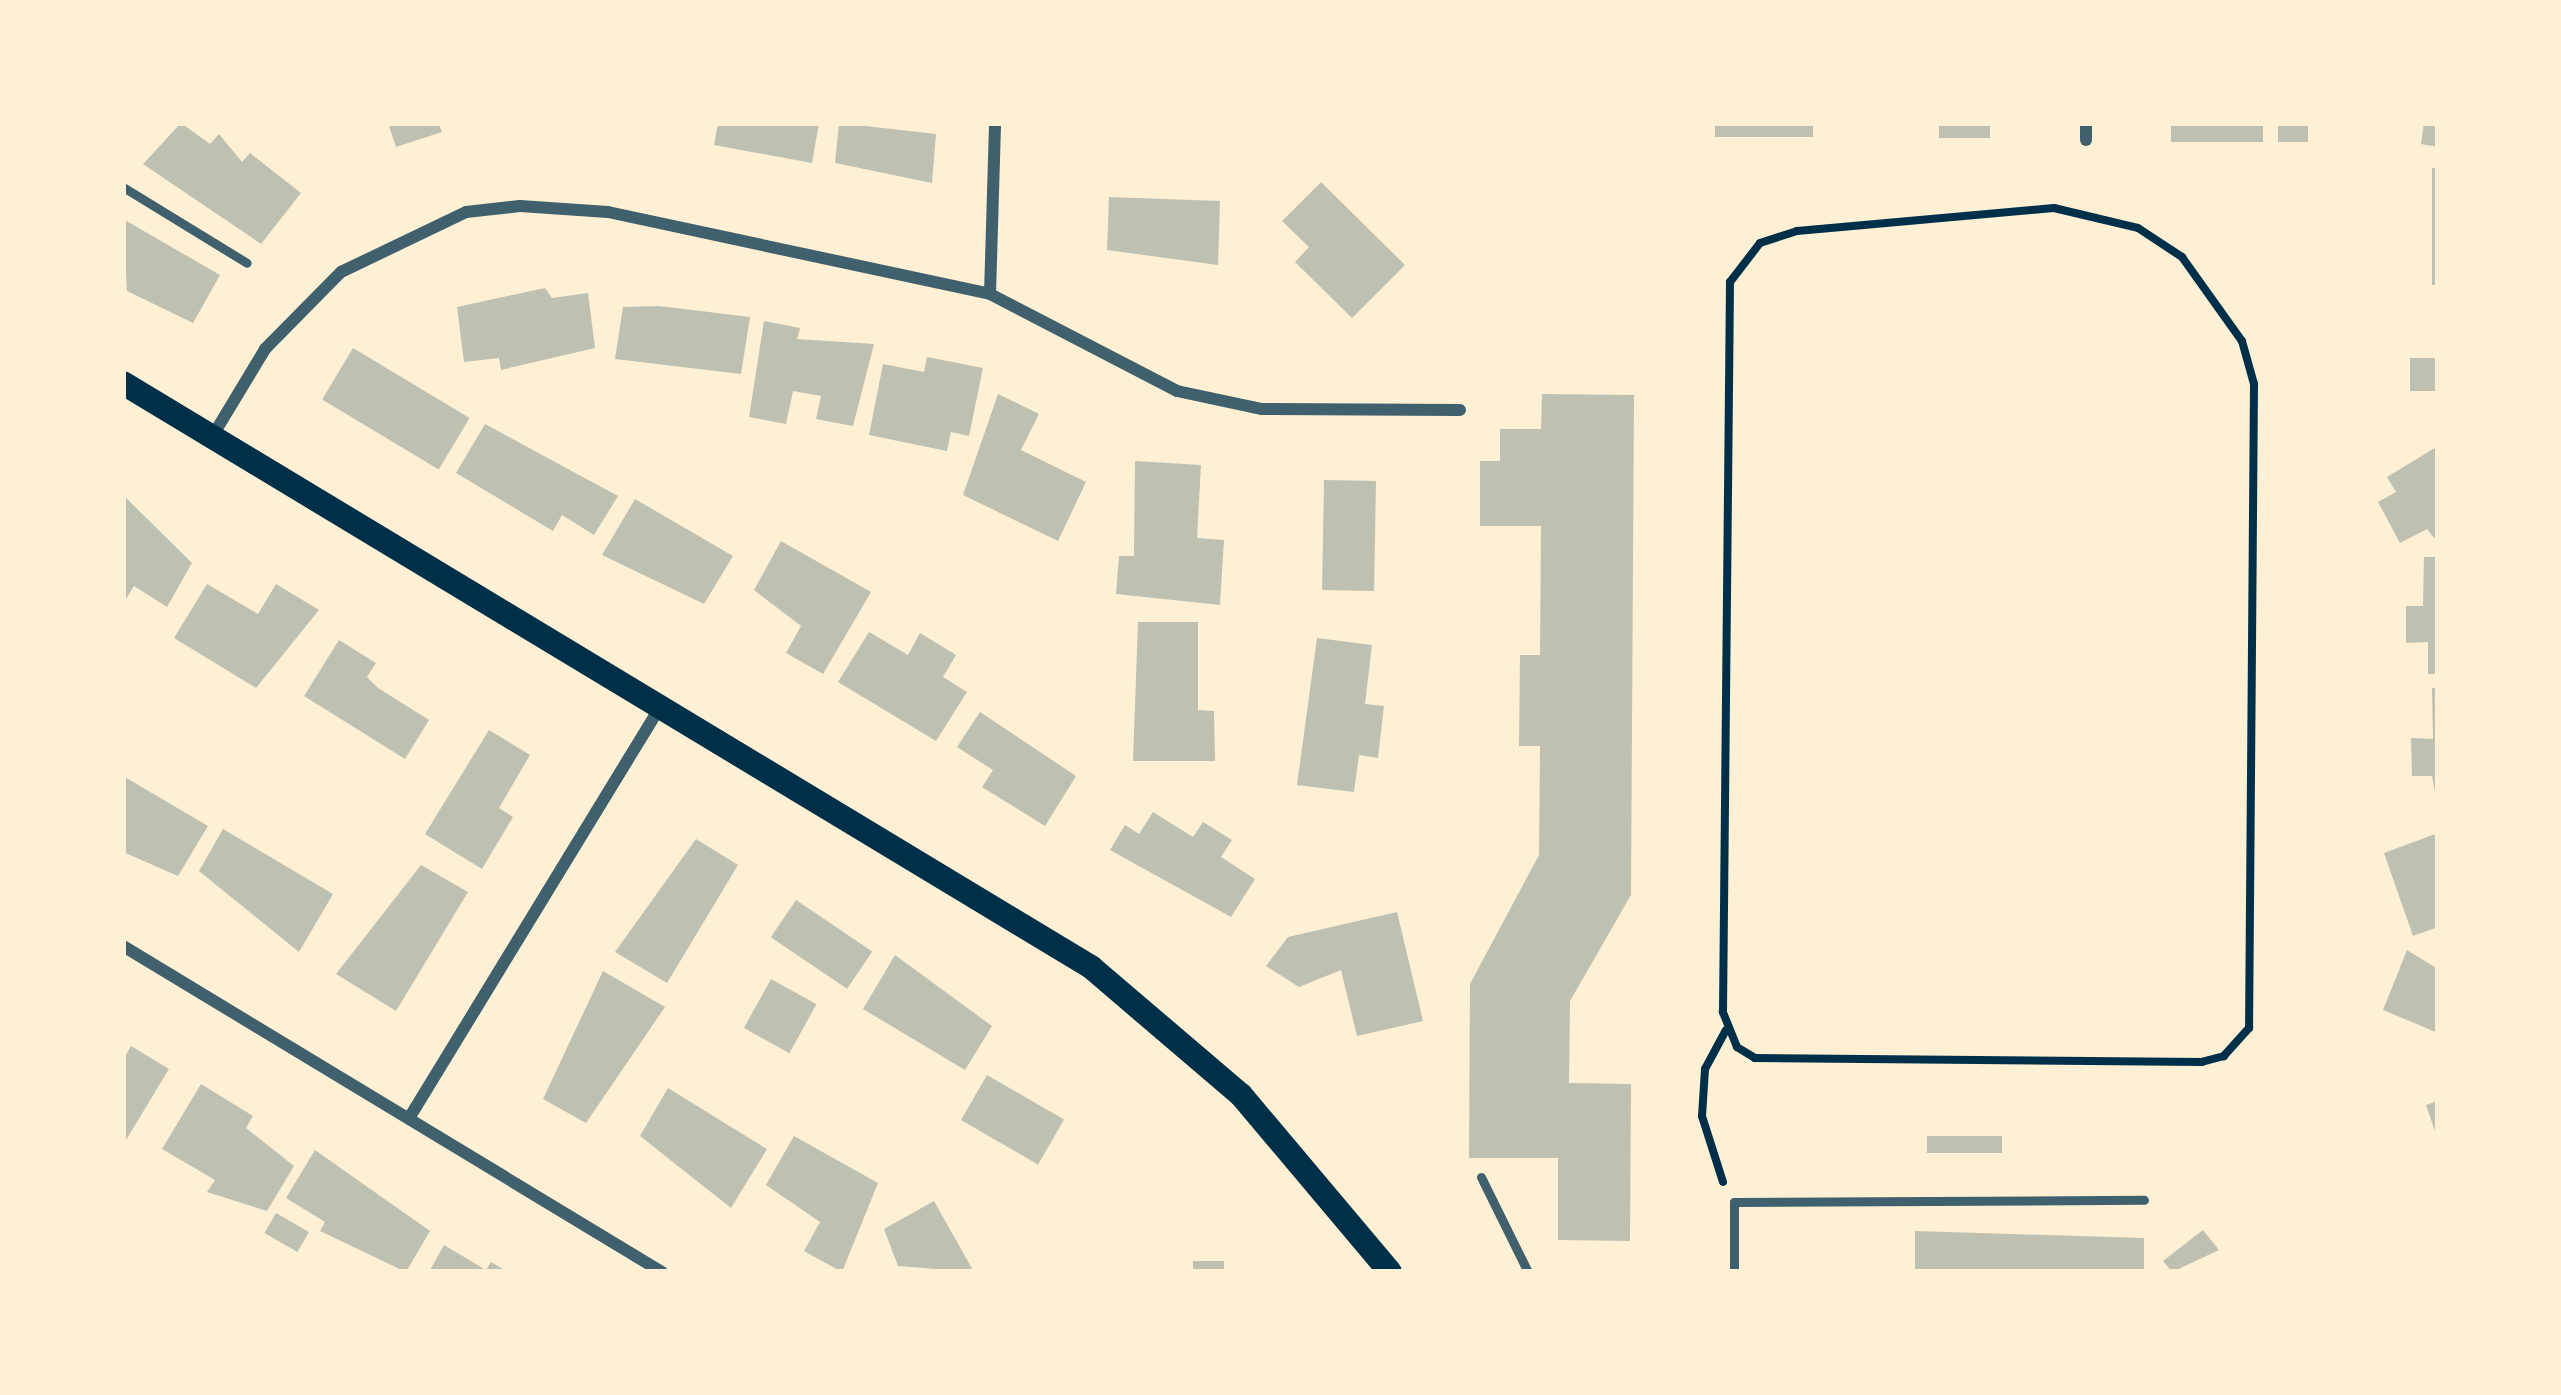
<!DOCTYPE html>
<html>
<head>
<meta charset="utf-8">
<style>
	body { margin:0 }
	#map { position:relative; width:2561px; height:1395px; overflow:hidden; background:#fdf0d5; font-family:Montserrat,sans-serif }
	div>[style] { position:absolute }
	.building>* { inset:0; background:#bec0b2; transform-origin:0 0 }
	.path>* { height:8px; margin:-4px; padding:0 4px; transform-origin:4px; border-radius:4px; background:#003049 }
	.service>* { height:9px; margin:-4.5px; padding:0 4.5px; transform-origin:4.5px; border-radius:4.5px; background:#3f606c }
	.minor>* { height:12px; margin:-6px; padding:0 6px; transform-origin:6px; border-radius:6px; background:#3f606c }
	.secondary>* { height:24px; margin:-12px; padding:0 12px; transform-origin:12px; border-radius:12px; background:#003049 }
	span { translate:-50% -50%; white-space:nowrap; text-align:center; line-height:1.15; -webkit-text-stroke:9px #fdf0d5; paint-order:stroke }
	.frame { position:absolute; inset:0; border:126px solid #fdf0d5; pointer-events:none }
</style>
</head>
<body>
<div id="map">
	<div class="building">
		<i style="clip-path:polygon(181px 123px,210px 144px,219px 134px,242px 162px,250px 153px,301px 193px,261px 244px,143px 164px)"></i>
		<i style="clip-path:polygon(388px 123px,438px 123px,442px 132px,396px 147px)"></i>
		<i style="clip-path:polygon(718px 123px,819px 123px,812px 163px,714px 145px)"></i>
		<i style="clip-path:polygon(839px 123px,936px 134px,932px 183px,835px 163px)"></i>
		<i style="left:1715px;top:123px;width:98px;height:14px"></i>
		<i style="left:1939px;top:123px;width:51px;height:15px"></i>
		<i style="left:2171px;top:123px;width:92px;height:19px"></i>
		<i style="left:2278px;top:123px;width:30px;height:19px"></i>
		<i style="clip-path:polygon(2424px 123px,2438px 123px,2438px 147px,2421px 144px)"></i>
		<i style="left:2432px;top:168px;width:6px;height:117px"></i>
		<i style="clip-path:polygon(1321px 182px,1405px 265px,1352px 318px,1295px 262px,1309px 247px,1282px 221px)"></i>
		<i style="clip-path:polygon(1109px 197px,1220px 201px,1218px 265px,1107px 250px)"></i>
		<i style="clip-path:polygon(123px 219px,220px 275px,193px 323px,127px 291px)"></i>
		<i style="clip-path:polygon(545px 288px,552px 298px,588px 293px,595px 348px,501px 370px,499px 358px,464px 362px,457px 307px)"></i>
		<i style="clip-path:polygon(659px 306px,750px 317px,741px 374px,615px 359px,623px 307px)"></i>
		<i style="clip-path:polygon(764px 321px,800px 328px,797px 339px,874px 344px,853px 426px,816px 419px,821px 396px,793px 391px,786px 424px,749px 417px)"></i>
		<i style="left:353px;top:348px;width:136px;height:60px;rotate:31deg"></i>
		<i style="clip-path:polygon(927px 357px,983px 368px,969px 436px,951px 432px,947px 451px,869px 435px,883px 364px,924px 372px)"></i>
		<i style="left:2410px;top:358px;width:28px;height:33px"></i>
		<i style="clip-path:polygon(998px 394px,1039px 414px,1021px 450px,1086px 482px,1058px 541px,963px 495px)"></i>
		<i style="clip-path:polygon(1542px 394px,1634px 395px,1631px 895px,1570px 1001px,1569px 1083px,1631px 1084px,1630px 1241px,1558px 1240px,1558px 1158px,1469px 1158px,1470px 984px,1539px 855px,1540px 746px,1519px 746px,1520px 655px,1540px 655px,1541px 526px,1480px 526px,1480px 461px,1500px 461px,1500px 429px,1541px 429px)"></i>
		<i style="clip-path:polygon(485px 424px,618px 496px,594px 535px,562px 515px,553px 531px,456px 473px)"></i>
		<i style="clip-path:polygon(2438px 446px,2438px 543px,2427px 529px,2400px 543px,2378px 502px,2396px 492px,2387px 477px)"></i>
		<i style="clip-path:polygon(1135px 461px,1201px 465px,1197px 538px,1224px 540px,1220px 605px,1116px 594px,1119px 556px,1134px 556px)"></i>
		<i style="left:1324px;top:480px;width:52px;height:110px;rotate:1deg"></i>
		<i style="clip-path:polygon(123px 495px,192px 563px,167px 607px,134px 586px,123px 604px)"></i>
		<i style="clip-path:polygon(635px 499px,733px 556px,704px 604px,602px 555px)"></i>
		<i style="clip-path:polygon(781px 541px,871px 592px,823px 674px,786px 653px,801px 626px,754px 590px)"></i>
		<i style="clip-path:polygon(2424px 557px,2438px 557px,2438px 674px,2428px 674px,2428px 642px,2406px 643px,2406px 606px,2423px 606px)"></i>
		<i style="clip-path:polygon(207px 584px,258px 614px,276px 584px,319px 610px,256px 688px,174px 638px)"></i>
		<i style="clip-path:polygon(1138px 622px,1198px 622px,1198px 710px,1214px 711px,1215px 761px,1133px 761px)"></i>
		<i style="clip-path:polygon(869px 632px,908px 655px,920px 633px,956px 655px,943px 677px,967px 692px,936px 741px,838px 682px)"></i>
		<i style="clip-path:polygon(1317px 638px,1372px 645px,1365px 704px,1384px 706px,1378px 758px,1359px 755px,1354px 792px,1297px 785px)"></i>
		<i style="clip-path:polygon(339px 640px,376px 663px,367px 677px,378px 688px,429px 720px,405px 759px,304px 696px)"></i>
		<i style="clip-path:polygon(2432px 688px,2438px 688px,2438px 807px,2432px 776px,2412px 776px,2411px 738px,2433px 739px)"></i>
		<i style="clip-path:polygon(980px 712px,1076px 776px,1045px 826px,982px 787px,993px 770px,957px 747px)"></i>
		<i style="clip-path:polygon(489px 730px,530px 755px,499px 808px,513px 817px,482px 869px,425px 834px)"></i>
		<i style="clip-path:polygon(123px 776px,208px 826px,178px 876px,123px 852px)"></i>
		<i style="clip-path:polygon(1153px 812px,1193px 837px,1203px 822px,1232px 840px,1221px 857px,1255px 879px,1231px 917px,1110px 850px,1125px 825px,1139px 834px)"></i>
		<i style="clip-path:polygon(223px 829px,333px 894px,299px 952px,199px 871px)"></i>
		<i style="clip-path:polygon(2438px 833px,2438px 927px,2413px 936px,2384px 853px)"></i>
		<i style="clip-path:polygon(696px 839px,738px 865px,667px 983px,615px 952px)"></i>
		<i style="clip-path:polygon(421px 865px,468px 892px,396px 1011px,336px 974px)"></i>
		<i style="left:796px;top:900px;width:92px;height:45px;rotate:34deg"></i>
		<i style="clip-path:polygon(1397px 912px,1423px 1021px,1357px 1036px,1341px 970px,1299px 987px,1266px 966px,1288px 937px)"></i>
		<i style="clip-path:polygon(2407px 950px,2438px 969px,2438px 1033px,2383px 1010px)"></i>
		<i style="clip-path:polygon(895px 955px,992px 1026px,965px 1070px,863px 1009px)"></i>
		<i style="clip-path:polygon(603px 971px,665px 1007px,586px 1123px,543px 1099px)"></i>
		<i style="left:771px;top:979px;width:52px;height:56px;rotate:29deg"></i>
		<i style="clip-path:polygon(131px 1046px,169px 1069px,123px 1145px,123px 1060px)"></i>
		<i style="left:987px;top:1075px;width:89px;height:52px;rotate:30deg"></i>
		<i style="clip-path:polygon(201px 1084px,253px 1116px,246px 1128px,294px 1166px,267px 1211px,207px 1192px,215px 1180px,162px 1149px)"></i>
		<i style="clip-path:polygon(668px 1088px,767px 1149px,731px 1208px,640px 1136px)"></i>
		<i style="clip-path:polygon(2438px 1101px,2438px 1137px,2437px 1137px,2426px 1105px)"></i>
		<i style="clip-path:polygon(794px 1136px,878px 1183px,842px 1272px,804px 1251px,820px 1222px,766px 1185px)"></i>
		<i style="left:1927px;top:1136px;width:75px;height:17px"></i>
		<i style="clip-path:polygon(315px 1150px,430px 1231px,406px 1272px,320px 1231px,325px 1222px,286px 1198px)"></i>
		<i style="clip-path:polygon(934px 1201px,974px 1272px,898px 1266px,884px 1229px)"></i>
		<i style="left:276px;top:1213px;width:38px;height:23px;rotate:30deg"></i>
		<i style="clip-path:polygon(2203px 1230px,2219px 1250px,2172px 1272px,2163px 1261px)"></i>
		<i style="clip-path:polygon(1915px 1231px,2144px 1238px,2144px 1272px,1915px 1272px)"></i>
		<i style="clip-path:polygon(444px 1245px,486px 1270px,491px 1262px,508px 1272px,429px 1272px)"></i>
		<i style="left:1193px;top:1261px;width:31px;height:11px"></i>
	</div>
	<div class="path">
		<i style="left:2054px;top:208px;width:86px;rotate:13.4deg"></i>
		<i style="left:2138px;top:228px;width:53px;rotate:33.4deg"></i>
		<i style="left:2182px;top:257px;width:103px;rotate:54.5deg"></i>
		<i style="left:2242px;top:341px;width:45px;rotate:74.4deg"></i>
		<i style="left:2254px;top:384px;width:644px;rotate:90.44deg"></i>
		<i style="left:2249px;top:1028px;width:38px;rotate:132deg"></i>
		<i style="left:2224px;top:1056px;width:23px;rotate:165deg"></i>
		<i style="left:2202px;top:1062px;width:447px;rotate:-179.5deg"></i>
		<i style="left:1755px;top:1058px;width:21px;rotate:-149deg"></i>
		<i style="left:1737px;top:1047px;width:38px;rotate:-112deg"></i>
		<i style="left:1723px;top:1012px;width:730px;rotate:-89.45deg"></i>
		<i style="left:1730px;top:282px;width:49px;rotate:-52.4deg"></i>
		<i style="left:1760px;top:243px;width:39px;rotate:-18deg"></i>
		<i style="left:1797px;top:231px;width:258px;rotate:-5.1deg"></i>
		<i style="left:1723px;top:1182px;width:69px;rotate:-107.7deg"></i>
		<i style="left:1702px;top:1116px;width:47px;rotate:-86.3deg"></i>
		<i style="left:1705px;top:1069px;width:44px;rotate:-61.7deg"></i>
	</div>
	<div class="service">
		<i style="left:123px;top:187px;width:145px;rotate:31.5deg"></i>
		<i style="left:1481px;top:1177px;width:106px;rotate:63.7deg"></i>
		<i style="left:1734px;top:1272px;width:70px;rotate:-90deg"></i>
		<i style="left:1734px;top:1202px;width:410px;rotate:-0.3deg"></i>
	</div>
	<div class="minor">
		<i style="left:2086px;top:140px;width:17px;rotate:-90deg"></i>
		<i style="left:990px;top:294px;width:171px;rotate:-88.3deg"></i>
		<i style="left:212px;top:437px;width:103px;rotate:-58.9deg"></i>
		<i style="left:265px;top:349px;width:108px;rotate:-45.4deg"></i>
		<i style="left:341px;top:272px;width:139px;rotate:-25.6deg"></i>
		<i style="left:466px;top:212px;width:54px;rotate:-6.3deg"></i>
		<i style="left:520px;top:206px;width:88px;rotate:3.9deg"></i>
		<i style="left:608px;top:212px;width:391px;rotate:12.1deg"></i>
		<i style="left:990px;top:294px;width:211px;rotate:27.4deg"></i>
		<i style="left:1177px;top:391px;width:87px;rotate:12deg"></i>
		<i style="left:1262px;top:409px;width:198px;rotate:0.3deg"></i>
		<i style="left:123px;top:946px;width:630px;rotate:31.17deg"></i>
		<i style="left:411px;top:1115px;width:478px;rotate:-58.6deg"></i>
	</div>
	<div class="secondary">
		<i style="left:123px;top:383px;width:1131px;rotate:31.1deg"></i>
		<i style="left:1091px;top:967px;width:197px;rotate:40.5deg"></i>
		<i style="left:1241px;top:1095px;width:231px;rotate:49.9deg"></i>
	</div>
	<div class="frame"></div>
</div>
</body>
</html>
